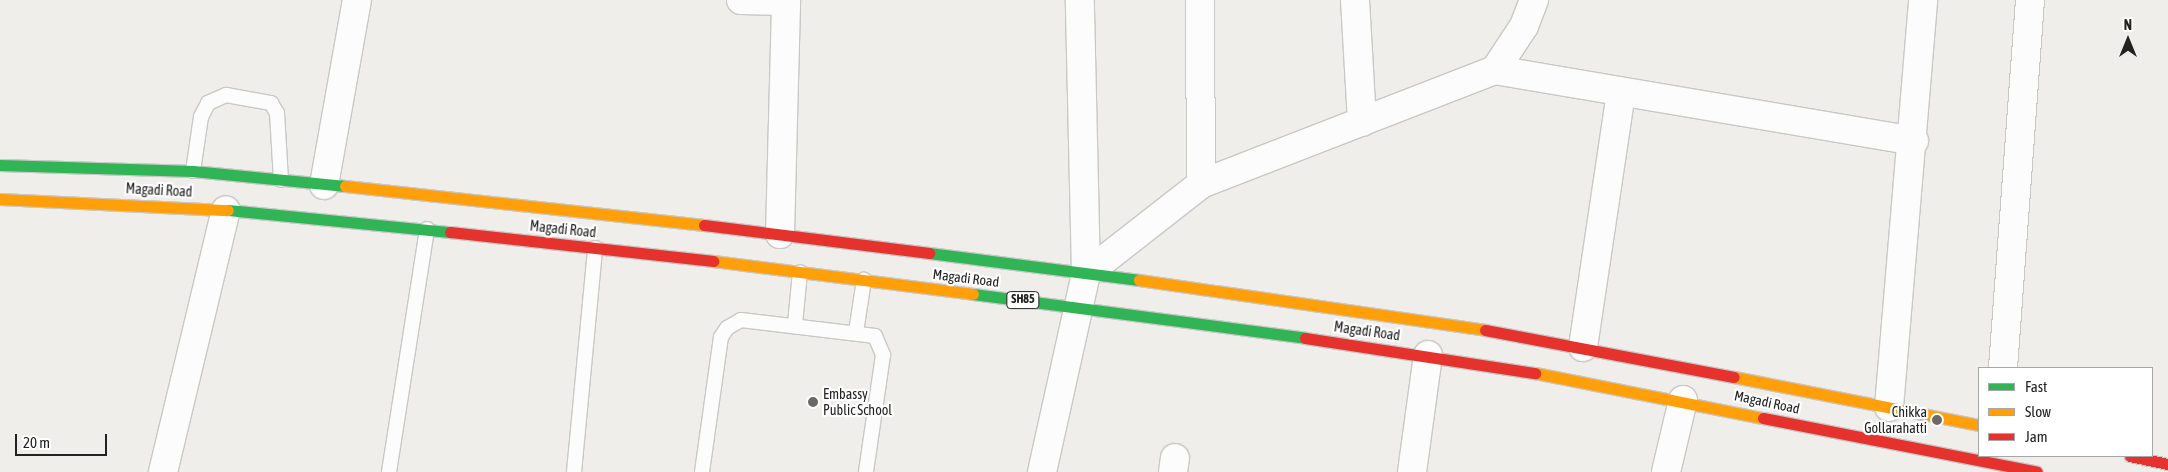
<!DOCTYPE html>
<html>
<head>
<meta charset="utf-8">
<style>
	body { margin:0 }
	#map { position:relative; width:2168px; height:472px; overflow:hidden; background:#f0eeeb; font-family:"Asap Condensed",sans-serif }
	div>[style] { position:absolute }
	.roads { filter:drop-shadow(1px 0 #c9c8c7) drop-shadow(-1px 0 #c9c8c7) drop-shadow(0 1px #c9c8c7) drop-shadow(0 -1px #c9c8c7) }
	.lane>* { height:14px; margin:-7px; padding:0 7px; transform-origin:7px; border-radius:7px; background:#fdfcfc }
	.street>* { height:28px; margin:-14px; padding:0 14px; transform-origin:14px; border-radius:14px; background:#fdfcfc }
	.fast>* { height:11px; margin:-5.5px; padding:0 5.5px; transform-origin:5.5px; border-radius:5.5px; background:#30b455 }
	.slow>* { height:11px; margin:-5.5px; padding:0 5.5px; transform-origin:5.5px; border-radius:5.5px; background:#ff9f0a }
	.jam>* { height:11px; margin:-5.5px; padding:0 5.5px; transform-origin:5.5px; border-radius:5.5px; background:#e5322d }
	.dots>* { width:14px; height:14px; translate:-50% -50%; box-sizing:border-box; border:2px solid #fff; border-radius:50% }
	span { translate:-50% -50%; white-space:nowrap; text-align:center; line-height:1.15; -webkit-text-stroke:4.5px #fff; paint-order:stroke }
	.shield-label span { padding:1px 4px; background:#fff; border:1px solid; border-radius:4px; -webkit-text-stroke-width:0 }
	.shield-label { font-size:12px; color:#222; font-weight:700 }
	.street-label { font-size:14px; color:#222 }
	.poi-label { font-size:14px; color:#222 }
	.left { translate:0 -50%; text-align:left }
	.right { translate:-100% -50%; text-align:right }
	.legend { position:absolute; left:1978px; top:367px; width:175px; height:90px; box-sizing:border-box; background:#fff; border:1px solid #a7a7a7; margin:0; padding:6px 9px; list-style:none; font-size:15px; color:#222 }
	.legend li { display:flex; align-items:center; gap:10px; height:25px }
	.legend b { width:25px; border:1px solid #a7a7a7 }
	.north { position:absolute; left:2103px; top:15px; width:50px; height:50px; -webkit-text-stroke:4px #fff; paint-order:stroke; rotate:0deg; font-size:14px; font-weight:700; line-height:20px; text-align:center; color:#222 }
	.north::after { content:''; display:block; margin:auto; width:18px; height:22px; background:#222; clip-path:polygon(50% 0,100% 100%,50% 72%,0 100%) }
	.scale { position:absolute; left:15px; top:434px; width:92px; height:22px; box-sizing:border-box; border:2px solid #222; border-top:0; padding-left:6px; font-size:15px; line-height:18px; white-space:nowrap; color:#222; -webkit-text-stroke:4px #fff; paint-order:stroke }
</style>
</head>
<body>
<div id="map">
	<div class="roads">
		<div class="lane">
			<i style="left:193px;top:171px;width:55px;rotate:-81.6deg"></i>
			<i style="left:201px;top:117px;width:16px;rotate:-63deg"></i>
			<i style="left:208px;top:103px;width:20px;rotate:-24deg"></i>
			<i style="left:226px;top:95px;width:46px;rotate:10.1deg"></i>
			<i style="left:271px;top:103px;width:12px;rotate:59deg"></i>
			<i style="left:277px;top:113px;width:67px;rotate:86.6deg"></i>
			<i style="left:795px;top:324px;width:52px;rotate:-84.5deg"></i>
			<i style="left:856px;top:332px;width:53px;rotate:-81.3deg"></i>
			<i style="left:389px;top:472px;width:246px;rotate:-81.1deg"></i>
			<i style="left:574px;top:472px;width:225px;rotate:-84.6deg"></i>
			<i style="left:702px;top:472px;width:136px;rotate:-82deg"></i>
			<i style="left:721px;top:337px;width:11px;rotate:-56deg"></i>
			<i style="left:727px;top:328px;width:16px;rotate:-30deg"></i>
			<i style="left:741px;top:320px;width:135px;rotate:6.8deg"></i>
			<i style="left:875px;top:336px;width:21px;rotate:67deg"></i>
			<i style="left:883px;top:355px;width:118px;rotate:98.3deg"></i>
		</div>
		<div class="street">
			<i style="left:741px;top:0;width:45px;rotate:1.3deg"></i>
			<i style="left:1200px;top:0;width:184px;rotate:89.7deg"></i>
			<i style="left:1355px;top:0;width:122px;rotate:86.7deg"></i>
			<i style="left:1495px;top:70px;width:425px;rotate:9.6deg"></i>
			<i style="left:324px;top:185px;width:188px;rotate:-79.9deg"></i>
			<i style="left:780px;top:234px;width:234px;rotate:-88.5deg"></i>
			<i style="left:1086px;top:274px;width:146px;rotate:-38deg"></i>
			<i style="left:1201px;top:184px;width:315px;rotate:-21.2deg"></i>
			<i style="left:1495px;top:70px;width:53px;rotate:-56.6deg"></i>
			<i style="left:1524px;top:26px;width:28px;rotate:-69deg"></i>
			<i style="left:1583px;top:347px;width:258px;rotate:-81.5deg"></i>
			<i style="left:2003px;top:368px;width:369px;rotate:-85.8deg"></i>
			<i style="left:1889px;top:407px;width:408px;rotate:-85.2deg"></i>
			<i style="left:163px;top:472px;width:269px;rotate:-76.5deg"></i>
			<i style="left:1042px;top:472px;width:203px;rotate:-77.5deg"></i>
			<i style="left:1086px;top:274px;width:274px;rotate:-91.3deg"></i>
			<i style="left:1173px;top:472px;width:14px;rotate:-82deg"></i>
			<i style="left:1412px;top:472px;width:118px;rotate:-82.2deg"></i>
			<i style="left:1666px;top:472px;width:74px;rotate:-76.7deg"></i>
		</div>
		<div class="fast">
			<i style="left:0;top:165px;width:193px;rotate:1.8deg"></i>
			<i style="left:193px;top:171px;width:153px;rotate:5.6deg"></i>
			<i style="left:228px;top:210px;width:223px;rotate:5.7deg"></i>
			<i style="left:929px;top:253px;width:212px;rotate:7.3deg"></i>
			<i style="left:973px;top:294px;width:335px;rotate:7.5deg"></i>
		</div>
		<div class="slow">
			<i style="left:345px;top:186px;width:361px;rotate:6.2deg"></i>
			<i style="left:0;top:199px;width:228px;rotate:2.8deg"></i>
			<i style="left:713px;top:261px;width:262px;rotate:7.2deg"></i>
			<i style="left:1139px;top:280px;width:350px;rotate:8.2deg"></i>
			<i style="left:1535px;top:373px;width:232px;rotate:11.2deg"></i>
			<i style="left:1734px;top:377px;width:250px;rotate:11.1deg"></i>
		</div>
		<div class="jam">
			<i style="left:704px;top:225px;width:227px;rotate:7.1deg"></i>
			<i style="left:450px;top:232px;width:265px;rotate:6.3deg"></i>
			<i style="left:1485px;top:330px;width:253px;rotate:10.7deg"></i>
			<i style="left:1305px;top:338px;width:233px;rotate:8.7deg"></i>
			<i style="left:1763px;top:418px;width:279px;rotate:11.1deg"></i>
			<i style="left:2130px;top:456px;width:39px;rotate:12deg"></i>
		</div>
	</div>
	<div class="dots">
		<i style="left:813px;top:402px;background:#6a6968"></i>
		<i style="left:1937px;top:420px;background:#6a6968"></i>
	</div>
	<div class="shield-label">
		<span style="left:1023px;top:300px">SH85</span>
	</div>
	<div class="street-label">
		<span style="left:159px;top:190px;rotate:3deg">Magadi Road</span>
		<span style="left:563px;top:229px;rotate:6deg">Magadi Road</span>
		<span style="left:966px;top:278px;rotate:7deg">Magadi Road</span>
		<span style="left:1367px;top:331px;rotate:8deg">Magadi Road</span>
		<span style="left:1767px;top:402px;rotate:12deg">Magadi Road</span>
	</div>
	<div class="poi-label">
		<span class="left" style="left:823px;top:402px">Embassy<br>Public School</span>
		<span class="right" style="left:1927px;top:420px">Chikka<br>Gollarahatti</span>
	</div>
	<ul class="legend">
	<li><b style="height:6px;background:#30b455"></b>Fast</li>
	<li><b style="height:6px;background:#ff9f0a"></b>Slow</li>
	<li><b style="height:6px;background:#e5322d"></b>Jam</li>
	</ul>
	<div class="north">N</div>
	<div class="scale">20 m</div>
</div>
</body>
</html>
